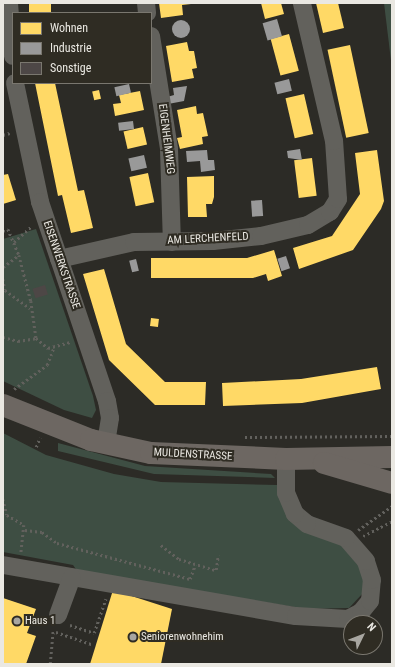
<!DOCTYPE html>
<html>
<head>
<meta charset="utf-8">
<style>
	body { margin:0 }
	#map { position:relative; width:395px; height:667px; overflow:hidden; background:#2c2b26; font-family:"Roboto Condensed",sans-serif }
	div>[style] { position:absolute }
	.green>* { inset:0; background:#3e4e43 }
	.homes>* { inset:0; background:#ffd966; transform-origin:0 0 }
	.industry>* { inset:0; background:#999; transform-origin:0 0 }
	.round { border-radius:50% }
	.building>* { inset:0; background:#4d4746; transform-origin:0 0 }
	.path>* { height:2.5px; margin-top:-1.25px; transform-origin:0; background:repeating-linear-gradient(90deg,#62615d 0 2px,transparent 0 5px) }
	.minor>* { height:18px; margin:-9px; padding:0 9px; transform-origin:9px; border-radius:9px; background:#62615c }
	.major>* { height:22px; margin:-11px; padding:0 11px; transform-origin:11px; border-radius:11px; background:#6d6762 }
	.dots>* { width:11px; height:11px; translate:-50% -50%; box-sizing:border-box; border:2px solid #2f2c23; border-radius:50% }
	span { translate:-50% -50%; white-space:nowrap; text-align:center; line-height:1.15; -webkit-text-stroke:4px #2f2c23; paint-order:stroke }
	.street-label { font-size:11px; color:#eae8e2 }
	.poi-label { font-size:11px; color:#eae8e2 }
	.left { translate:0 -50%; text-align:left }
	.frame { position:absolute; inset:0; border:4px solid #eae8e2; pointer-events:none }
	.legend { position:absolute; left:12px; top:12px; width:140px; height:72px; box-sizing:border-box; background:#2f2c23; border:1px solid #7a776f; margin:0; padding:5px 7px; list-style:none; font-size:12px; color:#eae8e2 }
	.legend li { display:flex; align-items:center; gap:8px; height:20px }
	.legend b { width:20px; border:1px solid #7a776f }
	.north { position:absolute; left:343px; top:615px; width:40px; height:40px; box-sizing:border-box; background:#2f2c23; border:1px solid #7a776f; border-radius:50%; rotate:47deg; font-size:11px; font-weight:700; line-height:16px; text-align:center; color:#eae8e2 }
	.north::after { content:''; display:block; margin:auto; width:14px; height:18px; background:#a8a6a0; clip-path:polygon(50% 0,100% 100%,50% 72%,0 100%) }
</style>
</head>
<body>
<div id="map">
	<div class="green">
		<i style="clip-path:polygon(384px 3px,392px 3px,392px 69px)"></i>
		<i style="clip-path:polygon(36px 229px,93px 396px,96px 410px,92px 418px,64px 410px,3px 381px,3px 239px)"></i>
		<i style="clip-path:polygon(3px 433px,46px 455px,114px 474px,161px 482px,277px 485px,279px 496px,345px 546px,362px 569px,364px 592px,349px 608px,306px 609px,78px 572px,73px 565px,3px 552px)"></i>
		<i style="clip-path:polygon(58px 443px,145px 466px,271px 474px,275px 478px,154px 474px,58px 451px)"></i>
	</div>
	<div class="homes">
		<i style="left:29px;top:3px;width:22px;height:10px"></i>
		<i style="clip-path:polygon(159px 3px,191px 3px,191px 4px,182px 5px,183px 15px,161px 18px)"></i>
		<i style="clip-path:polygon(261px 3px,281px 3px,284px 14px,265px 19px)"></i>
		<i style="clip-path:polygon(316px 3px,338px 3px,344px 28px,323px 33px)"></i>
		<i style="left:289px;top:34px;width:38px;height:19px;rotate:75deg"></i>
		<i style="clip-path:polygon(187px 42px,189px 51px,194px 51px,197px 68px,192px 69px,194px 78px,172px 82px,166px 46px)"></i>
		<i style="left:350px;top:45px;width:90px;height:23px;rotate:78deg"></i>
		<i style="clip-path:polygon(35px 83px,55px 83px,78px 191px,84px 190px,93px 228px,71px 233px,62px 195px,58px 196px)"></i>
		<i style="left:99px;top:90px;width:9px;height:7px;rotate:77deg"></i>
		<i style="clip-path:polygon(140px 91px,144px 110px,115px 116px,113px 104px,121px 103px,119px 95px)"></i>
		<i style="left:304px;top:94px;width:41px;height:19px;rotate:77deg"></i>
		<i style="clip-path:polygon(196px 106px,197px 114px,203px 113px,208px 136px,202px 137px,203px 144px,180px 149px,177px 138px,182px 137px,177px 110px)"></i>
		<i style="left:143px;top:127px;width:18px;height:20px;rotate:77deg"></i>
		<i style="clip-path:polygon(377px 150px,384px 201px,381px 209px,353px 250px,299px 269px,293px 248px,332px 236px,360px 194px,355px 153px)"></i>
		<i style="left:312px;top:158px;width:38px;height:18px;rotate:83deg"></i>
		<i style="left:148px;top:173px;width:30px;height:19px;rotate:78deg"></i>
		<i style="clip-path:polygon(8px 174px,16px 200px,3px 204px,3px 175px)"></i>
		<i style="clip-path:polygon(214px 176px,214px 197px,212px 204px,206px 204px,207px 217px,188px 217px,187px 177px)"></i>
		<i style="clip-path:polygon(274px 250px,282px 276px,268px 281px,266px 274px,253px 278px,151px 278px,151px 258px,247px 258px)"></i>
		<i style="clip-path:polygon(104px 269px,126px 344px,165px 382px,206px 382px,205px 405px,155px 405px,109px 360px,83px 274px)"></i>
		<i style="left:151px;top:318px;width:8px;height:8px;rotate:7deg"></i>
		<i style="clip-path:polygon(377px 367px,381px 389px,302px 403px,223px 406px,222px 383px,301px 379px)"></i>
		<i style="clip-path:polygon(113px 590px,172px 609px,161px 664px,90px 664px)"></i>
		<i style="clip-path:polygon(3px 598px,36px 609px,27px 633px,36px 636px,26px 664px,3px 664px)"></i>
	</div>
	<div class="industry">
		<i style="left:277px;top:19px;width:18px;height:15px;rotate:74deg"></i>
		<i class="round" style="left:172px;top:20px;width:18px;height:18px"></i>
		<i style="left:289px;top:79px;width:12px;height:15px;rotate:76deg"></i>
		<i style="left:129px;top:84px;width:9px;height:15px;rotate:77deg"></i>
		<i style="clip-path:polygon(187px 86px,184px 101px,168px 104px,167px 97px,174px 95px,173px 88px)"></i>
		<i style="left:133px;top:121px;width:8px;height:15px;rotate:83deg"></i>
		<i style="clip-path:polygon(300px 149px,302px 160px,288px 158px,287px 151px)"></i>
		<i style="clip-path:polygon(207px 150px,208px 160px,214px 160px,215px 170px,201px 172px,200px 161px,187px 162px,186px 151px)"></i>
		<i style="left:144px;top:155px;width:13px;height:16px;rotate:77deg"></i>
		<i style="left:262px;top:200px;width:16px;height:11px;rotate:86deg"></i>
		<i style="left:286px;top:256px;width:13px;height:9px;rotate:72deg"></i>
		<i style="left:136px;top:259px;width:12px;height:7px;rotate:76deg"></i>
	</div>
	<div class="building">
		<i style="left:45px;top:285px;width:10px;height:13px;rotate:73deg"></i>
	</div>
	<div class="path">
		<i style="left:3px;top:135px;width:7px;rotate:-16deg"></i>
		<i style="left:3px;top:231px;width:5px;rotate:-22deg"></i>
		<i style="left:8px;top:229px;width:28px;rotate:67deg"></i>
		<i style="left:14px;top:242px;width:24px;rotate:-42deg"></i>
		<i style="left:3px;top:267px;width:20px;rotate:-37deg"></i>
		<i style="left:19px;top:255px;width:48px;rotate:75.4deg"></i>
		<i style="left:31px;top:301px;width:37px;rotate:82deg"></i>
		<i style="left:3px;top:279px;width:11px;rotate:80deg"></i>
		<i style="left:5px;top:290px;width:31px;rotate:36deg"></i>
		<i style="left:3px;top:337px;width:16px;rotate:15deg"></i>
		<i style="left:18px;top:341px;width:18px;rotate:-9deg"></i>
		<i style="left:36px;top:338px;width:16px;rotate:40deg"></i>
		<i style="left:48px;top:348px;width:24px;rotate:-15deg"></i>
		<i style="left:14px;top:389px;width:41px;rotate:-36deg"></i>
		<i style="left:47px;top:365px;width:17px;rotate:-69deg"></i>
		<i style="left:245px;top:437px;width:147px;rotate:-0.4deg"></i>
		<i style="left:36px;top:447px;width:10px;rotate:-66deg"></i>
		<i style="left:3px;top:499px;width:16px;rotate:76deg"></i>
		<i style="left:7px;top:515px;width:20px;rotate:30deg"></i>
		<i style="left:24px;top:525px;width:27px;rotate:96deg"></i>
		<i style="left:25px;top:530px;width:17px;rotate:7deg"></i>
		<i style="left:42px;top:532px;width:19px;rotate:36deg"></i>
		<i style="left:57px;top:543px;width:138px;rotate:15.1deg"></i>
		<i style="left:190px;top:579px;width:15px;rotate:-70deg"></i>
		<i style="left:358px;top:530px;width:42px;rotate:-35.2deg"></i>
		<i style="left:363px;top:536px;width:33px;rotate:-27deg"></i>
		<i style="left:161px;top:545px;width:23px;rotate:38deg"></i>
		<i style="left:179px;top:559px;width:39px;rotate:17deg"></i>
		<i style="left:216px;top:570px;width:15px;rotate:-82deg"></i>
		<i style="left:70px;top:625px;width:25px;rotate:18deg"></i>
		<i style="left:94px;top:633px;width:36px;rotate:-71deg"></i>
		<i style="left:56px;top:632px;width:39px;rotate:19deg"></i>
		<i style="left:50px;top:664px;width:34px;rotate:-85deg"></i>
	</div>
	<div class="minor">
		<i style="left:9px;top:3px;width:53px;rotate:85.7deg"></i>
		<i style="left:146px;top:3px;width:10px;rotate:84deg"></i>
		<i style="left:151px;top:36px;width:114px;rotate:80.9deg"></i>
		<i style="left:169px;top:149px;width:93px;rotate:88.2deg"></i>
		<i style="left:15px;top:83px;width:122px;rotate:78.1deg"></i>
		<i style="left:40px;top:202px;width:210px;rotate:71.4deg"></i>
		<i style="left:107px;top:401px;width:17px;rotate:80deg"></i>
		<i style="left:110px;top:418px;width:26px;rotate:99deg"></i>
		<i style="left:59px;top:259px;width:77px;rotate:-12.8deg"></i>
		<i style="left:134px;top:242px;width:79px;rotate:-0.7deg"></i>
		<i style="left:213px;top:241px;width:48px;rotate:-5.9deg"></i>
		<i style="left:261px;top:236px;width:48px;rotate:-13.2deg"></i>
		<i style="left:308px;top:225px;width:26px;rotate:-31deg"></i>
		<i style="left:330px;top:212px;width:15px;rotate:-58deg"></i>
		<i style="left:338px;top:199px;width:58px;rotate:-93.9deg"></i>
		<i style="left:334px;top:141px;width:142px;rotate:-103.1deg"></i>
		<i style="left:3px;top:565px;width:297px;rotate:9.9deg"></i>
		<i style="left:296px;top:616px;width:52px;rotate:3.3deg"></i>
		<i style="left:348px;top:619px;width:15px;rotate:-28deg"></i>
		<i style="left:361px;top:612px;width:14px;rotate:-51deg"></i>
		<i style="left:370px;top:601px;width:21px;rotate:-85deg"></i>
		<i style="left:372px;top:580px;width:20px;rotate:-108deg"></i>
		<i style="left:366px;top:561px;width:30px;rotate:-131deg"></i>
		<i style="left:346px;top:538px;width:41px;rotate:-160.3deg"></i>
		<i style="left:307px;top:524px;width:16px;rotate:-140deg"></i>
		<i style="left:295px;top:514px;width:23px;rotate:-113deg"></i>
		<i style="left:286px;top:493px;width:34px;rotate:-90deg"></i>
		<i style="left:58px;top:615px;width:40px;rotate:-69.8deg"></i>
	</div>
	<div class="major">
		<i style="left:3px;top:405px;width:95px;rotate:21.7deg"></i>
		<i style="left:91px;top:440px;width:61px;rotate:12.2deg"></i>
		<i style="left:151px;top:453px;width:135px;rotate:2.5deg"></i>
		<i style="left:286px;top:459px;width:106px;rotate:-1.1deg"></i>
		<i style="left:324px;top:463px;width:71px;rotate:16.4deg"></i>
	</div>
	<div class="dots">
		<i style="left:17px;top:621px;background:#a8a6a0"></i>
		<i style="left:133px;top:637px;background:#a8a6a0"></i>
	</div>
	<div class="street-label">
		<span style="left:166px;top:139px;rotate:83deg">EIGENHEIMWEG</span>
		<span style="left:208px;top:239px;rotate:-3deg">AM LERCHENFELD</span>
		<span style="left:61px;top:265px;rotate:71deg">EISENWERKSTRASSE</span>
		<span style="left:193px;top:455px;rotate:3deg">MULDENSTRASSE</span>
	</div>
	<div class="poi-label">
		<span class="left" style="left:25px;top:621px">Haus 1</span>
		<span class="left" style="left:141px;top:637px">Seniorenwohnehim</span>
	</div>
	<div class="frame"></div>
	<ul class="legend">
	<li><b style="height:11px;background:#ffd966"></b>Wohnen</li>
	<li><b style="height:11px;background:#999"></b>Industrie</li>
	<li><b style="height:11px;background:#4d4746"></b>Sonstige</li>
	</ul>
	<div class="north">N</div>
</div>
</body>
</html>
